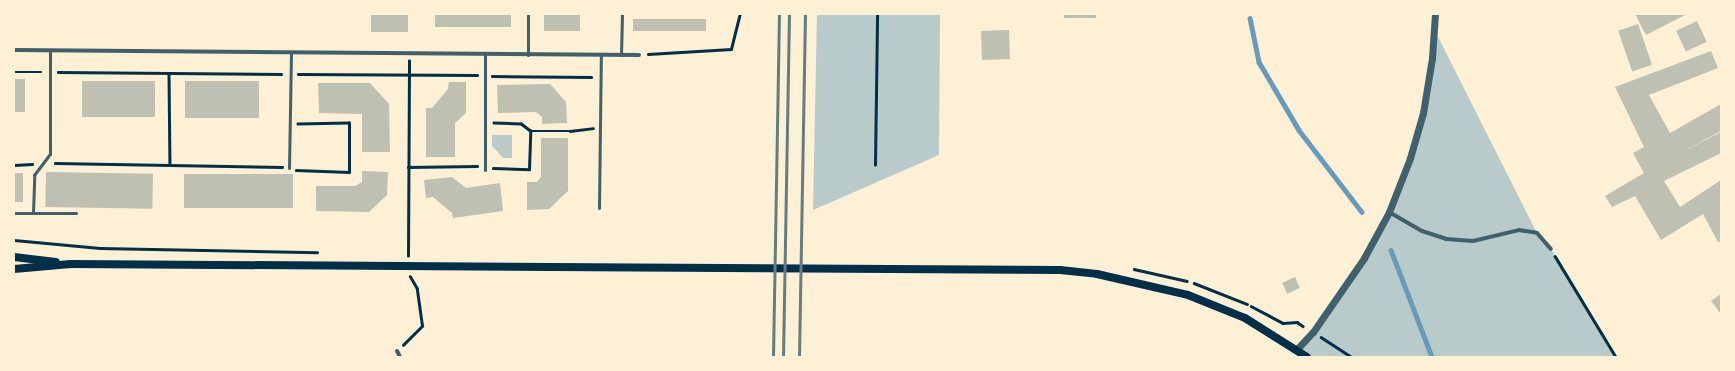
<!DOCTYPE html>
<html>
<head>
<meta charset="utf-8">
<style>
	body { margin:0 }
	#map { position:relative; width:1735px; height:371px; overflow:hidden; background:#fdf0d5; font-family:"Space Grotesk",sans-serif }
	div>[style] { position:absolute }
	.green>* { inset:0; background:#b9caca }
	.stream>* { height:4.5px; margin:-2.25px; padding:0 2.25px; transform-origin:2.25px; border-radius:2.25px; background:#669bbc }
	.building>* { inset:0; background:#bec0b2; transform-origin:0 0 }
	.path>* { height:2.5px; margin:-1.25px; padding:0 1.25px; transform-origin:1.25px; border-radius:1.25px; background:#003049 }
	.service>* { height:3px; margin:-1.5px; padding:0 1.5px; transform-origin:1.5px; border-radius:1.5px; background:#3f606c }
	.minor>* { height:4px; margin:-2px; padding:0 2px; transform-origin:2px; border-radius:2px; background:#3f606c }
	.tertiary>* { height:7px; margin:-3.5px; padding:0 3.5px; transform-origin:3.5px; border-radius:3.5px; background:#3f606c }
	.secondary>* { height:8px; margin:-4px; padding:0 4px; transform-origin:4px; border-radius:4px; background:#003049 }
	.rail>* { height:3px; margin:-1.5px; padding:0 1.5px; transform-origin:1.5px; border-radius:1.5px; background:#657d81 }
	span { translate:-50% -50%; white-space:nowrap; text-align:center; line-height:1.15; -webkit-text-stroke:4px #fdf0d5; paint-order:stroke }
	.frame { position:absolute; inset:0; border:15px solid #fdf0d5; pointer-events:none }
</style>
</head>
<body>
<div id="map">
	<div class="green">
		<i style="clip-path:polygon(817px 14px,940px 14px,939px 155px,813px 210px)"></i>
		<i style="clip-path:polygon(1434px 29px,1537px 233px,1551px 249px,1616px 357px,1307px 357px,1297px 349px,1340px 294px,1389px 212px,1423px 113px)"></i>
		<i style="clip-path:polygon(492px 135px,512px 135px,512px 158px,503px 158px,492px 146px)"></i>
	</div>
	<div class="stream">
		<i style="left:1250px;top:18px;width:45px;rotate:78.4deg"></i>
		<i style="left:1259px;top:62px;width:79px;rotate:59.5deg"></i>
		<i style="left:1299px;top:130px;width:103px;rotate:52.5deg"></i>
		<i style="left:1391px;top:250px;width:115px;rotate:69deg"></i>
	</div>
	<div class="building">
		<i style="left:371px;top:14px;width:37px;height:18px"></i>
		<i style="left:435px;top:14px;width:76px;height:13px"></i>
		<i style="left:544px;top:14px;width:36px;height:17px"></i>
		<i style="left:1064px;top:14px;width:32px;height:4px"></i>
		<i style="clip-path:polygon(1635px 14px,1687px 14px,1646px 35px)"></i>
		<i style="left:633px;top:19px;width:73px;height:12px"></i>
		<i style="left:1697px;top:21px;width:23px;height:23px;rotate:65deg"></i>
		<i style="left:1638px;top:24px;width:43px;height:21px;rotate:71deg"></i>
		<i style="left:1009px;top:30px;width:29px;height:28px;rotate:88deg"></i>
		<i style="clip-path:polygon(1711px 51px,1718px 68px,1649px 95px,1670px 133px,1721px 104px,1721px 131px,1679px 154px,1721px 132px,1721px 153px,1664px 181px,1680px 207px,1721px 180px,1721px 241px,1718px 242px,1703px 214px,1661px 240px,1635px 196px,1612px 207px,1605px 196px,1644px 173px,1633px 153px,1644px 147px,1615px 87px)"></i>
		<i style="left:14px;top:79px;width:11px;height:33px"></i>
		<i style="left:155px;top:81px;width:36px;height:73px;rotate:90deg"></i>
		<i style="left:185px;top:81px;width:74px;height:37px"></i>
		<i style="clip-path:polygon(449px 82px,466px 82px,466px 113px,455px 123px,455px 157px,426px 157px,426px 108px,432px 108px,448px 89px)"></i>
		<i style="clip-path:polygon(318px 83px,370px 83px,389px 104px,390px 152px,362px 152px,362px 114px,319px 113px)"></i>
		<i style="clip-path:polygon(550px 84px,566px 102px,567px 123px,542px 124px,542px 117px,536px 112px,498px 113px,497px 85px)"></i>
		<i style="clip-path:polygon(541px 138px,568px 138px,568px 191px,549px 209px,527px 210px,527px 182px,537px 182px,541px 177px)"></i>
		<i style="clip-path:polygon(362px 171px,388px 172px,387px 195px,369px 212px,316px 211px,316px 186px,355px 186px,362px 182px)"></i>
		<i style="left:46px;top:172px;width:107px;height:35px;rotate:1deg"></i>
		<i style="left:14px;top:173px;width:9px;height:29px"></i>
		<i style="left:184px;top:174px;width:109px;height:34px"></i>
		<i style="clip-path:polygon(452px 177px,466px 188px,500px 183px,503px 211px,453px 218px,452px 213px,433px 197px,426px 198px,424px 180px)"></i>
		<i style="left:1295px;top:277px;width:12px;height:14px;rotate:66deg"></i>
		<i style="clip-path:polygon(1721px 294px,1721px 314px,1711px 301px)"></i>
	</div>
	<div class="path">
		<i style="left:648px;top:54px;width:83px;rotate:-3.4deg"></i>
		<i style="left:731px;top:49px;width:36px;rotate:-76deg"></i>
		<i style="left:14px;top:72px;width:27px"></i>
		<i style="left:58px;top:72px;width:223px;rotate:0.5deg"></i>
		<i style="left:169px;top:73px;width:92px;rotate:89.4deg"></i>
		<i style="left:298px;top:74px;width:179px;rotate:0.3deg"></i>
		<i style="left:492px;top:76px;width:99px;rotate:0.6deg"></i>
		<i style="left:530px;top:131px;width:40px"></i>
		<i style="left:570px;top:131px;width:23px;rotate:-7deg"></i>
		<i style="left:55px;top:163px;width:227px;rotate:1deg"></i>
		<i style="left:14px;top:165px;width:18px;rotate:-3deg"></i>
		<i style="left:875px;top:165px;width:151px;rotate:-89.2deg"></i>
		<i style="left:408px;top:167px;width:69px;rotate:-0.8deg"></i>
		<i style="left:493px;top:168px;width:36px;rotate:2deg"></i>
		<i style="left:529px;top:169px;width:38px;rotate:-88deg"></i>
		<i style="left:530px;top:131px;width:11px;rotate:-142deg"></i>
		<i style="left:521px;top:124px;width:27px;rotate:-178deg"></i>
		<i style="left:296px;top:170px;width:53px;rotate:2.2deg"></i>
		<i style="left:349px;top:172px;width:49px;rotate:-90deg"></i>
		<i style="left:349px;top:123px;width:51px;rotate:178.9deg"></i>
		<i style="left:14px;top:240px;width:86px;rotate:5.3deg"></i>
		<i style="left:100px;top:248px;width:217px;rotate:1.1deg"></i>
		<i style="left:408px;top:256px;width:195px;rotate:-89.7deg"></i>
		<i style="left:1555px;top:256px;width:118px;rotate:58.9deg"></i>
		<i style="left:1134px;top:269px;width:54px;rotate:12.8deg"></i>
		<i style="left:1194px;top:283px;width:57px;rotate:21.6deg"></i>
		<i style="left:1251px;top:306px;width:36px;rotate:28deg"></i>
		<i style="left:1283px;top:323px;width:14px;rotate:-4deg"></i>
		<i style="left:1297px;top:322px;width:7px;rotate:34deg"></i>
		<i style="left:1321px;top:337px;width:37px;rotate:33deg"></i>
		<i style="left:403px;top:345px;width:27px;rotate:-45deg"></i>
		<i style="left:422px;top:326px;width:37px;rotate:-98deg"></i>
		<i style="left:417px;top:289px;width:14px;rotate:-120deg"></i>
	</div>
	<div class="service">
		<i style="left:528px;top:14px;width:41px;rotate:90deg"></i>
		<i style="left:485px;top:54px;width:116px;rotate:90deg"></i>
		<i style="left:621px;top:55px;width:41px;rotate:-88.6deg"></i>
		<i style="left:289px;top:168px;width:116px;rotate:-89deg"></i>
		<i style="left:599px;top:208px;width:153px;rotate:-89.3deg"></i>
		<i style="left:14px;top:213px;width:62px"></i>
		<i style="left:33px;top:213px;width:38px;rotate:-88deg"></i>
		<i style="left:34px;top:175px;width:26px;rotate:-53deg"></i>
		<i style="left:50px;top:154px;width:104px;rotate:-90deg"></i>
	</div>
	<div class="minor">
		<i style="left:14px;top:50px;width:625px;rotate:0.46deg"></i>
		<i style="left:1389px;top:212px;width:38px;rotate:30deg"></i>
		<i style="left:1422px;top:231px;width:25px;rotate:18deg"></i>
		<i style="left:1446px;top:239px;width:27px;rotate:4deg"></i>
		<i style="left:1473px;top:241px;width:47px;rotate:-13.4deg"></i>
		<i style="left:1519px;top:230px;width:18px;rotate:9deg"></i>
		<i style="left:1537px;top:233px;width:21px;rotate:49deg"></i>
		<i style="left:397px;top:351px;width:7px;rotate:63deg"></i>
	</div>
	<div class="tertiary">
		<i style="left:1297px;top:349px;width:23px;rotate:-47deg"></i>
		<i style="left:1313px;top:332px;width:90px;rotate:-55.4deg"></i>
		<i style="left:1364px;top:258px;width:52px;rotate:-61.5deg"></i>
		<i style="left:1389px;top:212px;width:58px;rotate:-68.7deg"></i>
		<i style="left:1410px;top:158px;width:47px;rotate:-73.9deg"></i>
		<i style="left:1423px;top:113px;width:56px;rotate:-80.7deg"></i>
		<i style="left:1432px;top:58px;width:44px;rotate:-86.1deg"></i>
	</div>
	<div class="secondary">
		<i style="left:14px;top:257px;width:42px;rotate:6.8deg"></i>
		<i style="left:14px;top:269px;width:57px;rotate:-5deg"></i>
		<i style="left:71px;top:264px;width:989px;rotate:0.35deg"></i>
		<i style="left:1060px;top:270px;width:37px;rotate:6deg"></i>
		<i style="left:1097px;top:274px;width:93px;rotate:13deg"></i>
		<i style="left:1188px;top:295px;width:61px;rotate:22deg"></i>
		<i style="left:1245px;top:318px;width:73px;rotate:32.2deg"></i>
	</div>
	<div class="rail">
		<i style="left:773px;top:357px;width:343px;rotate:-89deg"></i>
		<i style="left:783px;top:357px;width:343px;rotate:-89deg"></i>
		<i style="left:799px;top:357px;width:343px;rotate:-89deg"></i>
	</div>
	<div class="frame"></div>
</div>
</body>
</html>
